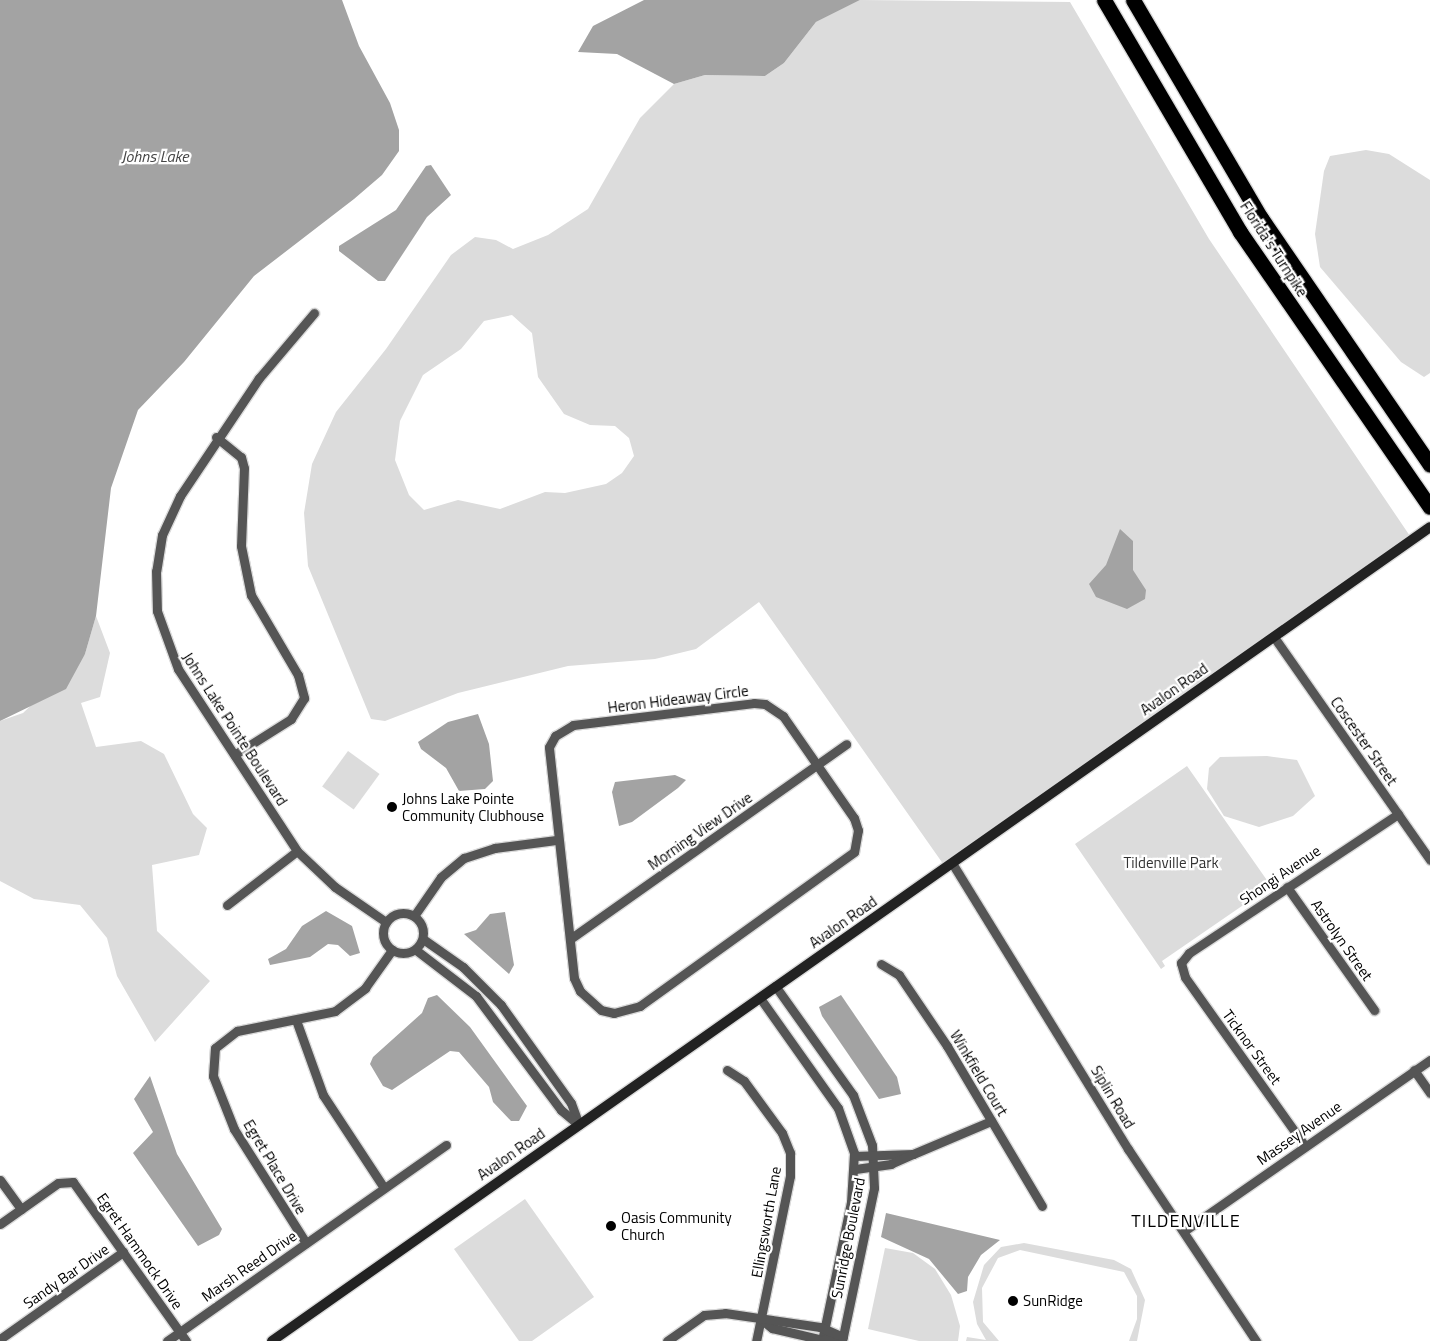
<!DOCTYPE html>
<html>
<head>
<meta charset="utf-8">
<style>
	body { margin:0 }
	#map { position:relative; width:1430px; height:1341px; overflow:hidden; background:#fff; font-family:"Titillium Web",sans-serif }
	div>[style] { position:absolute }
	.green>* { inset:0; background:#dcdcdc; transform-origin:0 0 }
	.water>* { inset:0; background:#a3a3a3 }
	.roads { filter:drop-shadow(1px 0 #dbdbdb) drop-shadow(-1px 0 #dbdbdb) drop-shadow(0 1px #dbdbdb) drop-shadow(0 -1px #dbdbdb) }
	.minor>* { height:9px; margin:-4.5px; padding:0 4.5px; transform-origin:4.5px; border-radius:4.5px; background:#555 }
	.minor>.ring { margin:-4.5px; padding:0; box-sizing:content-box; background:none; border:9px solid #555; border-radius:50% }
	.secondary>* { height:10px; margin:-5px; padding:0 5px; transform-origin:5px; border-radius:5px; background:#222 }
	.motorway>* { height:15px; margin:-7.5px; padding:0 7.5px; transform-origin:7.5px; border-radius:7.5px; background:#000 }
	.dots>* { width:14px; height:14px; translate:-50% -50%; box-sizing:border-box; border:2px solid #fff; border-radius:50% }
	span { translate:-50% -50%; white-space:nowrap; text-align:center; line-height:1.15; -webkit-text-stroke:4.5px #fff; paint-order:stroke }
	.street-label { font-size:15px; color:#000 }
	.poi-label { font-size:15px; color:#000 }
	.left { translate:0 -50%; text-align:left }
	.park-label { font-size:15px; color:#333 }
	.water-label { font-size:16px; color:#444; font-style:italic }
	.quarter-label { font-size:18px; color:#000; letter-spacing:1px }
</style>
</head>
<body>
<div id="map">
	<div class="green">
		<i style="clip-path:polygon(evenodd,860px 0,1070px 2px,1209px 239px,1412px 539px,946px 868px,759px 602px,696px 649px,655px 659px,568px 666px,458px 693px,385px 721px,371px 719px,308px 566px,304px 513px,312px 464px,336px 412px,386px 349px,451px 255px,475px 237px,496px 240px,513px 249px,548px 235px,588px 209px,640px 118px,674px 84px,705px 75px,765px 76px,784px 63px,816px 22px,860px 0,512px 315px,532px 333px,538px 377px,564px 414px,590px 425px,615px 426px,629px 438px,634px 456px,622px 473px,606px 484px,565px 493px,545px 492px,500px 509px,458px 500px,424px 510px,409px 495px,395px 460px,400px 421px,423px 375px,461px 349px,484px 321px,512px 315px)"></i>
		<i style="clip-path:polygon(1366px 150px,1389px 154px,1430px 180px,1430px 373px,1424px 377px,1401px 362px,1320px 267px,1315px 234px,1324px 171px,1330px 156px)"></i>
		<i style="clip-path:polygon(96px 616px,110px 653px,100px 697px,81px 703px,96px 747px,141px 741px,164px 754px,193px 814px,207px 828px,199px 855px,152px 865px,157px 931px,210px 981px,155px 1042px,117px 976px,107px 938px,80px 905px,34px 899px,0 881px,0 721px,23px 713px,85px 654px)"></i>
		<i style="left:348px;top:751px;width:39px;height:44px;rotate:36deg"></i>
		<i style="clip-path:polygon(1267px 756px,1297px 760px,1315px 796px,1293px 816px,1259px 827px,1224px 816px,1207px 789px,1209px 768px,1220px 757px)"></i>
		<i style="clip-path:polygon(1187px 766px,1271px 886px,1162px 961px,1165px 966px,1161px 969px,1075px 844px)"></i>
		<i style="clip-path:polygon(525px 1199px,594px 1297px,532px 1341px,519px 1341px,454px 1249px)"></i>
		<i style="clip-path:polygon(1024px 1243px,1114px 1260px,1131px 1269px,1145px 1300px,1137px 1341px,1129px 1341px,1137px 1319px,1137px 1296px,1124px 1272px,1020px 1250px,998px 1258px,982px 1288px,983px 1322px,999px 1341px,966px 1341px,967px 1337px,986px 1340px,977px 1324px,973px 1302px,984px 1265px,1001px 1247px)"></i>
		<i style="clip-path:polygon(885px 1248px,913px 1253px,935px 1269px,951px 1295px,960px 1326px,958px 1341px,919px 1341px,868px 1329px)"></i>
	</div>
	<div class="water">
		<i style="clip-path:polygon(0 0,342px 0,359px 46px,390px 103px,399px 130px,399px 151px,382px 175px,354px 199px,254px 276px,184px 362px,138px 410px,111px 488px,96px 616px,85px 654px,66px 689px,0 721px)"></i>
		<i style="clip-path:polygon(644px 0,860px 0,816px 22px,784px 63px,765px 76px,705px 75px,674px 84px,617px 54px,578px 52px,593px 26px)"></i>
		<i style="clip-path:polygon(431px 165px,451px 195px,427px 217px,385px 281px,378px 281px,339px 251px,339px 246px,396px 210px,426px 166px)"></i>
		<i style="clip-path:polygon(1120px 529px,1133px 541px,1133px 570px,1146px 590px,1145px 599px,1127px 609px,1096px 597px,1089px 584px,1106px 565px)"></i>
		<i style="clip-path:polygon(478px 714px,489px 744px,493px 781px,485px 789px,459px 791px,446px 768px,421px 749px,418px 742px,448px 722px)"></i>
		<i style="clip-path:polygon(675px 775px,686px 780px,678px 788px,632px 822px,619px 826px,612px 792px,615px 782px)"></i>
		<i style="clip-path:polygon(326px 911px,352px 926px,360px 953px,350px 956px,338px 945px,328px 944px,310px 957px,270px 965px,268px 959px,286px 949px,302px 926px)"></i>
		<i style="clip-path:polygon(505px 912px,514px 965px,509px 974px,464px 934px,476px 930px,490px 914px)"></i>
		<i style="clip-path:polygon(437px 995px,470px 1027px,527px 1106px,519px 1121px,511px 1121px,493px 1102px,489px 1087px,459px 1052px,450px 1051px,392px 1090px,383px 1086px,370px 1064px,373px 1057px,422px 1013px,428px 998px)"></i>
		<i style="clip-path:polygon(841px 995px,897px 1077px,901px 1094px,879px 1099px,822px 1016px,819px 1007px)"></i>
		<i style="clip-path:polygon(150px 1076px,177px 1154px,222px 1229px,219px 1235px,198px 1246px,133px 1153px,153px 1132px,134px 1099px)"></i>
		<i style="clip-path:polygon(886px 1213px,1000px 1240px,981px 1255px,968px 1277px,967px 1291px,958px 1294px,929px 1259px,881px 1237px)"></i>
	</div>
	<div class="roads">
		<div class="minor">
			<i style="left:314px;top:313px;width:85px;rotate:130.2deg"></i>
			<i style="left:259px;top:378px;width:142px;rotate:123.8deg"></i>
			<i style="left:180px;top:496px;width:43px;rotate:114.8deg"></i>
			<i style="left:162px;top:535px;width:36px;rotate:99deg"></i>
			<i style="left:156px;top:571px;width:40px;rotate:88.6deg"></i>
			<i style="left:157px;top:611px;width:62px;rotate:70.1deg"></i>
			<i style="left:178px;top:669px;width:217px;rotate:56.8deg"></i>
			<i style="left:297px;top:851px;width:52px;rotate:43.5deg"></i>
			<i style="left:335px;top:887px;width:62px;rotate:34.5deg"></i>
			<i style="left:216px;top:437px;width:32px;rotate:39deg"></i>
			<i style="left:241px;top:457px;width:11px;rotate:75deg"></i>
			<i style="left:244px;top:468px;width:78px;rotate:92.2deg"></i>
			<i style="left:241px;top:546px;width:50px;rotate:78.5deg"></i>
			<i style="left:251px;top:595px;width:93px;rotate:59.6deg"></i>
			<i style="left:298px;top:675px;width:24px;rotate:75deg"></i>
			<i style="left:304px;top:698px;width:25px;rotate:122deg"></i>
			<i style="left:291px;top:719px;width:67px;rotate:147.7deg"></i>
			<i style="left:1274px;top:637px;width:272px;rotate:55deg"></i>
			<i style="left:754px;top:703px;width:11px;rotate:5deg"></i>
			<i style="left:765px;top:704px;width:22px;rotate:34deg"></i>
			<i style="left:783px;top:716px;width:124px;rotate:55.2deg"></i>
			<i style="left:854px;top:818px;width:13px;rotate:72deg"></i>
			<i style="left:858px;top:830px;width:22px;rotate:100deg"></i>
			<i style="left:854px;top:852px;width:264px;rotate:144.3deg"></i>
			<i style="left:640px;top:1006px;width:27px;rotate:165deg"></i>
			<i style="left:614px;top:1013px;width:13px;rotate:-167deg"></i>
			<i style="left:601px;top:1010px;width:28px;rotate:-138deg"></i>
			<i style="left:580px;top:991px;width:14px;rotate:-115deg"></i>
			<i style="left:574px;top:978px;width:232px;rotate:-96.2deg"></i>
			<i style="left:549px;top:747px;width:13px;rotate:-61deg"></i>
			<i style="left:555px;top:736px;width:21px;rotate:-31deg"></i>
			<i style="left:573px;top:725px;width:182px;rotate:-6.9deg"></i>
			<i style="left:952px;top:863px;width:336px;rotate:58.4deg"></i>
			<i style="left:1128px;top:1149px;width:231px;rotate:56.3deg"></i>
			<i style="left:1287px;top:887px;width:151px;rotate:54.7deg"></i>
			<i style="left:227px;top:905px;width:88px;rotate:-37.6deg"></i>
			<i class="ring" style="left:383px;top:913px;width:31px;height:31px"></i>
			<i style="left:414px;top:916px;width:47px;rotate:-55.3deg"></i>
			<i style="left:441px;top:877px;width:30px;rotate:-40deg"></i>
			<i style="left:464px;top:858px;width:33px;rotate:-18deg"></i>
			<i style="left:495px;top:848px;width:63px;rotate:-7.4deg"></i>
			<i style="left:423px;top:939px;width:49px;rotate:35deg"></i>
			<i style="left:463px;top:967px;width:54px;rotate:45deg"></i>
			<i style="left:501px;top:1005px;width:120px;rotate:54.5deg"></i>
			<i style="left:571px;top:1103px;width:23px;rotate:70deg"></i>
			<i style="left:570px;top:939px;width:338px;rotate:-35.2deg"></i>
			<i style="left:416px;top:950px;width:76px;rotate:37.5deg"></i>
			<i style="left:476px;top:996px;width:142px;rotate:53.3deg"></i>
			<i style="left:561px;top:1110px;width:23px;rotate:40deg"></i>
			<i style="left:881px;top:964px;width:21px;rotate:31deg"></i>
			<i style="left:899px;top:975px;width:86px;rotate:55.9deg"></i>
			<i style="left:947px;top:1046px;width:186px;rotate:59.3deg"></i>
			<i style="left:776px;top:987px;width:133px;rotate:54.5deg"></i>
			<i style="left:853px;top:1095px;width:53px;rotate:69.2deg"></i>
			<i style="left:872px;top:1145px;width:43px;rotate:87.3deg"></i>
			<i style="left:874px;top:1188px;width:156px;rotate:101.8deg"></i>
			<i style="left:760px;top:998px;width:135px;rotate:54.7deg"></i>
			<i style="left:838px;top:1108px;width:48px;rotate:70.4deg"></i>
			<i style="left:854px;top:1153px;width:49px;rotate:93.5deg"></i>
			<i style="left:851px;top:1202px;width:142px;rotate:101.8deg"></i>
			<i style="left:296px;top:1020px;width:80px;rotate:70.2deg"></i>
			<i style="left:323px;top:1095px;width:111px;rotate:56.7deg"></i>
			<i style="left:727px;top:1070px;width:20px;rotate:33deg"></i>
			<i style="left:744px;top:1081px;width:64px;rotate:53.8deg"></i>
			<i style="left:782px;top:1133px;width:22px;rotate:68deg"></i>
			<i style="left:790px;top:1153px;width:23px;rotate:90deg"></i>
			<i style="left:790px;top:1176px;width:168px;rotate:101.6deg"></i>
			<i style="left:1414px;top:1070px;width:28px;rotate:55deg"></i>
			<i style="left:1305px;top:1146px;width:207px;rotate:-125.4deg"></i>
			<i style="left:1185px;top:977px;width:15px;rotate:-106deg"></i>
			<i style="left:1181px;top:963px;width:13px;rotate:-51deg"></i>
			<i style="left:1189px;top:953px;width:251px;rotate:-33.6deg"></i>
			<i style="left:913px;top:1154px;width:85px;rotate:-22.9deg"></i>
			<i style="left:854px;top:1156px;width:59px;rotate:-1.9deg"></i>
			<i style="left:913px;top:1154px;width:24px;rotate:156deg"></i>
			<i style="left:891px;top:1164px;width:36px;rotate:172deg"></i>
			<i style="left:0;top:1180px;width:36px;rotate:54deg"></i>
			<i style="left:0;top:1224px;width:71px;rotate:-35.3deg"></i>
			<i style="left:58px;top:1183px;width:15px;rotate:-4deg"></i>
			<i style="left:73px;top:1182px;width:195px;rotate:54.6deg"></i>
			<i style="left:1184px;top:1231px;width:300px;rotate:-34.8deg"></i>
			<i style="left:306px;top:1243px;width:135px;rotate:-122.3deg"></i>
			<i style="left:234px;top:1129px;width:57px;rotate:-111.6deg"></i>
			<i style="left:213px;top:1076px;width:28px;rotate:-86deg"></i>
			<i style="left:215px;top:1048px;width:28px;rotate:-38deg"></i>
			<i style="left:237px;top:1031px;width:100px;rotate:-11.5deg"></i>
			<i style="left:335px;top:1011px;width:38px;rotate:-37deg"></i>
			<i style="left:365px;top:988px;width:47px;rotate:-54.6deg"></i>
			<i style="left:762px;top:1320px;width:13px;rotate:39deg"></i>
			<i style="left:772px;top:1328px;width:52px;rotate:13.2deg"></i>
			<i style="left:823px;top:1340px;width:19px;rotate:-9deg"></i>
			<i style="left:0;top:1339px;width:151px;rotate:-35.3deg"></i>
			<i style="left:167px;top:1341px;width:341px;rotate:-35.1deg"></i>
			<i style="left:667px;top:1341px;width:45px;rotate:-35.1deg"></i>
			<i style="left:704px;top:1315px;width:21px;rotate:-5deg"></i>
			<i style="left:725px;top:1313px;width:96px;rotate:8.4deg"></i>
			<i style="left:820px;top:1327px;width:25px;rotate:23deg"></i>
		</div>
		<div class="secondary">
			<i style="left:272px;top:1341px;width:1415px;rotate:-35.1deg"></i>
		</div>
		<div class="motorway">
			<i style="left:1104px;top:0;width:269px;rotate:59.6deg"></i>
			<i style="left:1240px;top:232px;width:334px;rotate:55.4deg"></i>
			<i style="left:1133px;top:0;width:253px;rotate:59.6deg"></i>
			<i style="left:1261px;top:218px;width:299px;rotate:55.6deg"></i>
		</div>
	</div>
	<div class="dots">
		<i style="left:392px;top:807px;background:#000"></i>
		<i style="left:611px;top:1226px;background:#000"></i>
		<i style="left:1013px;top:1301px;background:#000"></i>
	</div>
	<div class="street-label">
		<span style="left:1274px;top:249px;rotate:57deg">Florida's Turnpike</span>
		<span style="left:1174px;top:689px;rotate:-35deg">Avalon Road</span>
		<span style="left:678px;top:699px;rotate:-7deg">Heron Hideaway Circle</span>
		<span style="left:235px;top:729px;rotate:57deg">Johns Lake Pointe Boulevard</span>
		<span style="left:1364px;top:741px;rotate:55deg">Coscester Street</span>
		<span style="left:700px;top:831px;rotate:-35deg">Morning View Drive</span>
		<span style="left:1280px;top:875px;rotate:-34deg">Shongi Avenue</span>
		<span style="left:843px;top:922px;rotate:-35deg">Avalon Road</span>
		<span style="left:1342px;top:940px;rotate:55deg">Astrolyn Street</span>
		<span style="left:1252px;top:1047px;rotate:54deg">Ticknor Street</span>
		<span style="left:979px;top:1073px;rotate:59deg">Winkfield Court</span>
		<span style="left:1113px;top:1097px;rotate:59deg">Siplin Road</span>
		<span style="left:1299px;top:1133px;rotate:-35deg">Massey Avenue</span>
		<span style="left:511px;top:1154px;rotate:-35deg">Avalon Road</span>
		<span style="left:275px;top:1167px;rotate:59deg">Egret Place Drive</span>
		<span style="left:766px;top:1222px;rotate:-80deg">Ellingsworth Lane</span>
		<span style="left:848px;top:1238px;rotate:-79deg">Sunridge Boulevard</span>
		<span style="left:140px;top:1251px;rotate:55deg">Egret Hammock Drive</span>
		<span style="left:249px;top:1266px;rotate:-35deg">Marsh Reed Drive</span>
		<span style="left:66px;top:1276px;rotate:-35deg">Sandy Bar Drive</span>
	</div>
	<div class="poi-label">
		<span class="left" style="left:402px;top:807px">Johns Lake Pointe<br>Community Clubhouse</span>
		<span class="left" style="left:621px;top:1226px">Oasis Community<br>Church</span>
		<span class="left" style="left:1023px;top:1301px">SunRidge</span>
	</div>
	<div class="park-label">
		<span style="left:1171px;top:863px">Tildenville Park</span>
	</div>
	<div class="water-label">
		<span style="left:155px;top:156px">Johns Lake</span>
	</div>
	<div class="quarter-label">
		<span style="left:1186px;top:1221px">TILDENVILLE</span>
	</div>
</div>
</body>
</html>
